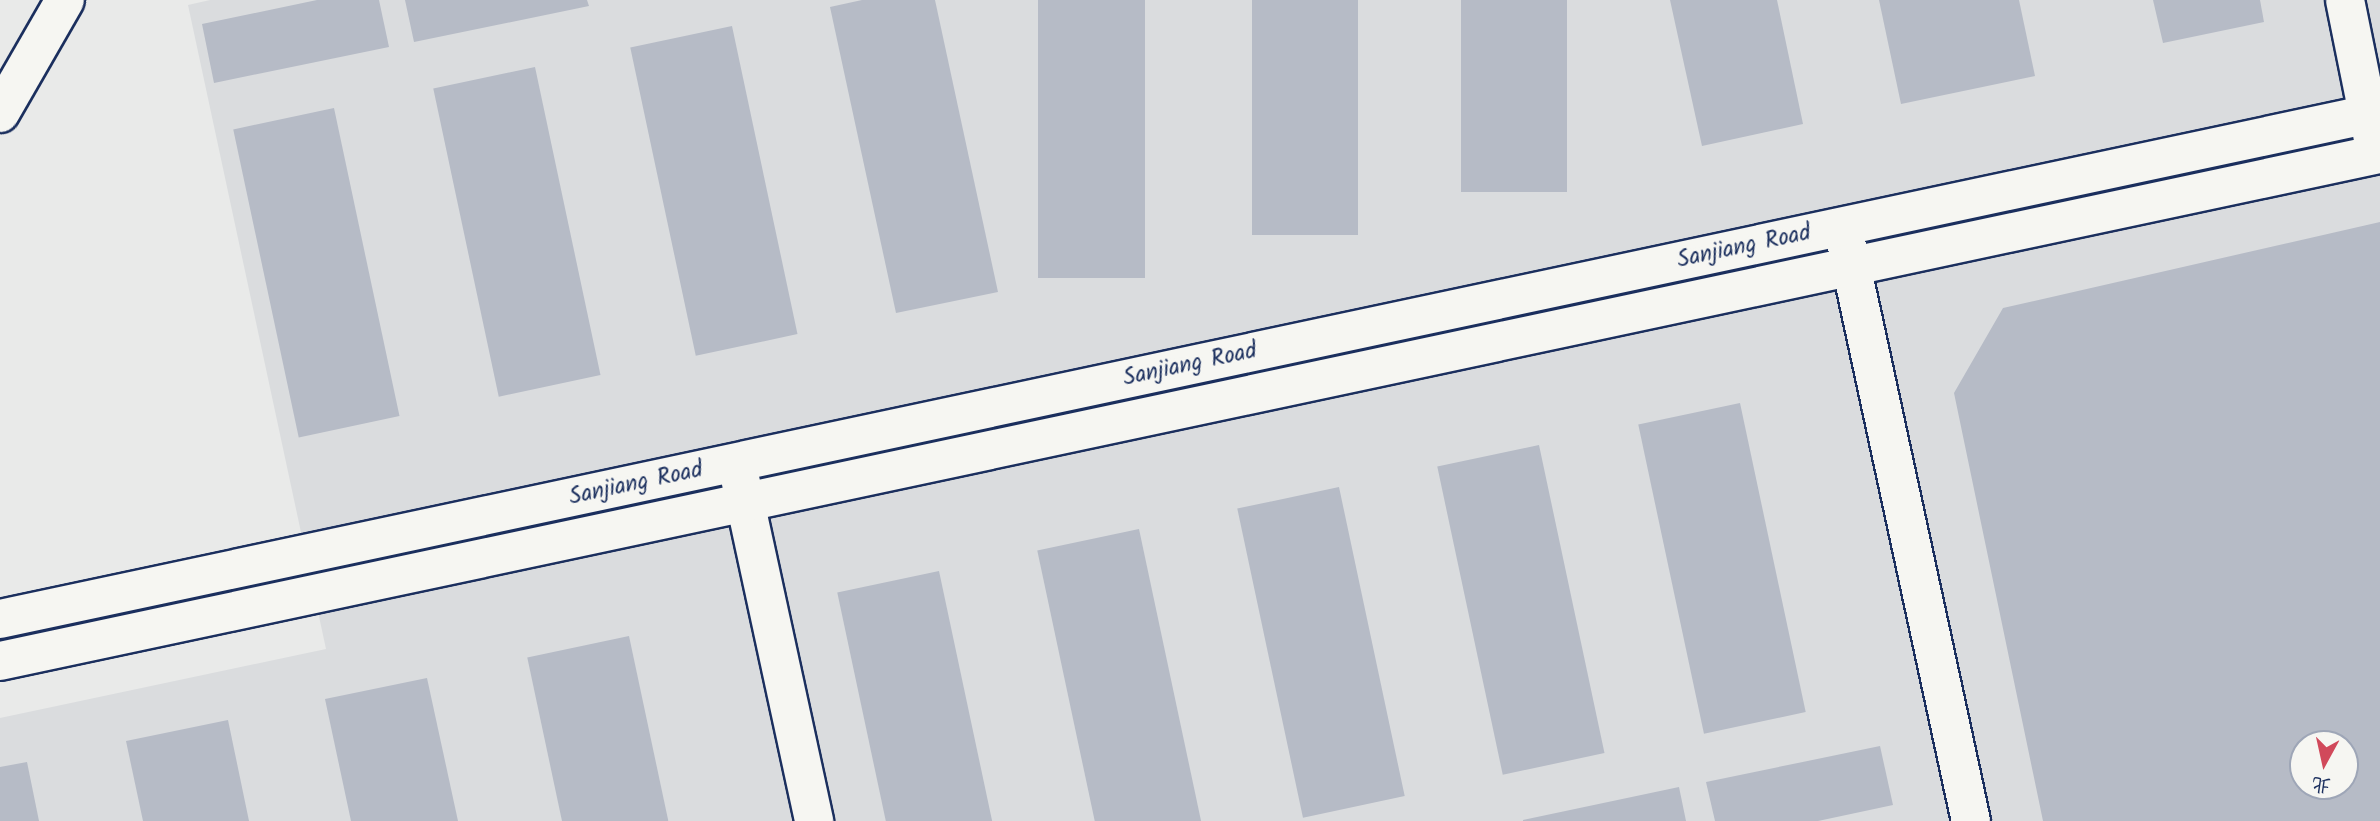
<!DOCTYPE html>
<html>
<head>
<meta charset="utf-8">
<style>
	body { margin:0 }
	#map { position:relative; width:2380px; height:821px; overflow:hidden; background:#e9eae9; font-family:Kalam,"LXGW WenKai TC",sans-serif }
	div>[style] { position:absolute }
	.built>* { inset:0; background:#dadcde }
	.building>* { inset:0; background:#b6bbc6; transform-origin:0 0 }
	.roads { filter:drop-shadow(2px 0 #1b2f5e) drop-shadow(-2px 0 #1b2f5e) drop-shadow(0 2px #1b2f5e) drop-shadow(0 -2px #1b2f5e) }
	.minor>* { height:38px; margin:-19px; padding:0 19px; transform-origin:19px; border-radius:19px; background:#f6f6f2 }
	span { translate:-50% -50%; white-space:nowrap; text-align:center; line-height:1.15; -webkit-text-stroke:5px #f6f6f2; paint-order:stroke }
	.street-label { font-size:23px; color:#1b2f5e }
	.north { position:absolute; left:2289px; top:730px; width:70px; height:70px; box-sizing:border-box; background:#f6f6f2; border:2px solid #9ea6b7; border-radius:50%; rotate:188deg; font-size:19px; font-weight:700; line-height:28px; text-align:center; color:#1b2f5e }
	.north::after { content:''; display:block; margin:auto; width:24px; height:32px; background:#d1495b; clip-path:polygon(50% 0,100% 100%,50% 72%,0 100%) }
</style>
</head>
<body>
<div id="map">
	<div class="built">
		<i style="clip-path:polygon(evenodd,210px 0,2380px 0,2380px 821px,0 821px,0 718px,326px 649px,188px 5px,210px 0,2303px 744px,2345px 744px,2345px 786px,2303px 786px,2303px 744px)"></i>
	</div>
	<div class="building">
		<i style="clip-path:polygon(317px 0,379px 0,389px 47px,214px 83px,202px 24px)"></i>
		<i style="clip-path:polygon(405px 0,587px 0,589px 6px,414px 42px)"></i>
		<i style="clip-path:polygon(862px 0,935px 0,998px 292px,896px 313px,830px 7px)"></i>
		<i style="left:1038px;top:0;width:107px;height:278px"></i>
		<i style="left:1252px;top:0;width:106px;height:235px"></i>
		<i style="left:1461px;top:0;width:106px;height:192px"></i>
		<i style="clip-path:polygon(1670px 0,1777px 0,1803px 124px,1702px 146px)"></i>
		<i style="clip-path:polygon(1879px 0,2019px 0,2035px 76px,1901px 104px)"></i>
		<i style="clip-path:polygon(2153px 0,2260px 0,2264px 22px,2163px 43px)"></i>
		<i style="left:732px;top:26px;width:315px;height:104px;rotate:78deg"></i>
		<i style="left:535px;top:67px;width:315px;height:104px;rotate:78deg"></i>
		<i style="left:334px;top:108px;width:315px;height:103px;rotate:78deg"></i>
		<i style="clip-path:polygon(evenodd,2380px 222px,2380px 821px,2043px 821px,1954px 393px,2003px 308px,2380px 222px,2303px 744px,2345px 744px,2345px 786px,2303px 786px,2303px 744px)"></i>
		<i style="left:1740px;top:403px;width:316px;height:104px;rotate:78deg"></i>
		<i style="left:1539px;top:445px;width:315px;height:104px;rotate:78deg"></i>
		<i style="left:1339px;top:487px;width:316px;height:104px;rotate:78deg"></i>
		<i style="left:1139px;top:529px;width:299px;height:104px;rotate:78deg"></i>
		<i style="left:939px;top:571px;width:256px;height:104px;rotate:78deg"></i>
		<i style="left:629px;top:636px;width:189px;height:104px;rotate:78deg"></i>
		<i style="clip-path:polygon(427px 678px,458px 821px,351px 821px,325px 699px)"></i>
		<i style="clip-path:polygon(228px 720px,249px 821px,143px 821px,126px 741px)"></i>
		<i style="clip-path:polygon(1880px 746px,1893px 805px,1818px 821px,1715px 821px,1706px 782px)"></i>
		<i style="clip-path:polygon(27px 762px,39px 821px,0 821px,0 767px)"></i>
		<i style="clip-path:polygon(1679px 787px,1686px 821px,1523px 821px,1523px 820px)"></i>
	</div>
	<div class="roads">
		<div class="minor">
			<i style="left:2345px;top:0;width:142px;rotate:78.6deg"></i>
			<i style="left:0;top:113px;width:130px;rotate:-60.1deg"></i>
			<i style="left:1846px;top:242px;width:592px;rotate:77.82deg"></i>
			<i style="left:740px;top:478px;width:351px;rotate:77.8deg"></i>
			<i style="left:0;top:619px;width:2433px;rotate:-12.03deg"></i>
			<i style="left:0;top:661px;width:2433px;rotate:-12.03deg"></i>
		</div>
	</div>
	<div class="street-label">
		<span style="left:1744px;top:247px;rotate:-12deg">Sanjiang Road</span>
		<span style="left:1190px;top:365px;rotate:-12deg">Sanjiang Road</span>
		<span style="left:636px;top:484px;rotate:-12deg">Sanjiang Road</span>
	</div>
	<div class="north">北</div>
</div>
</body>
</html>
